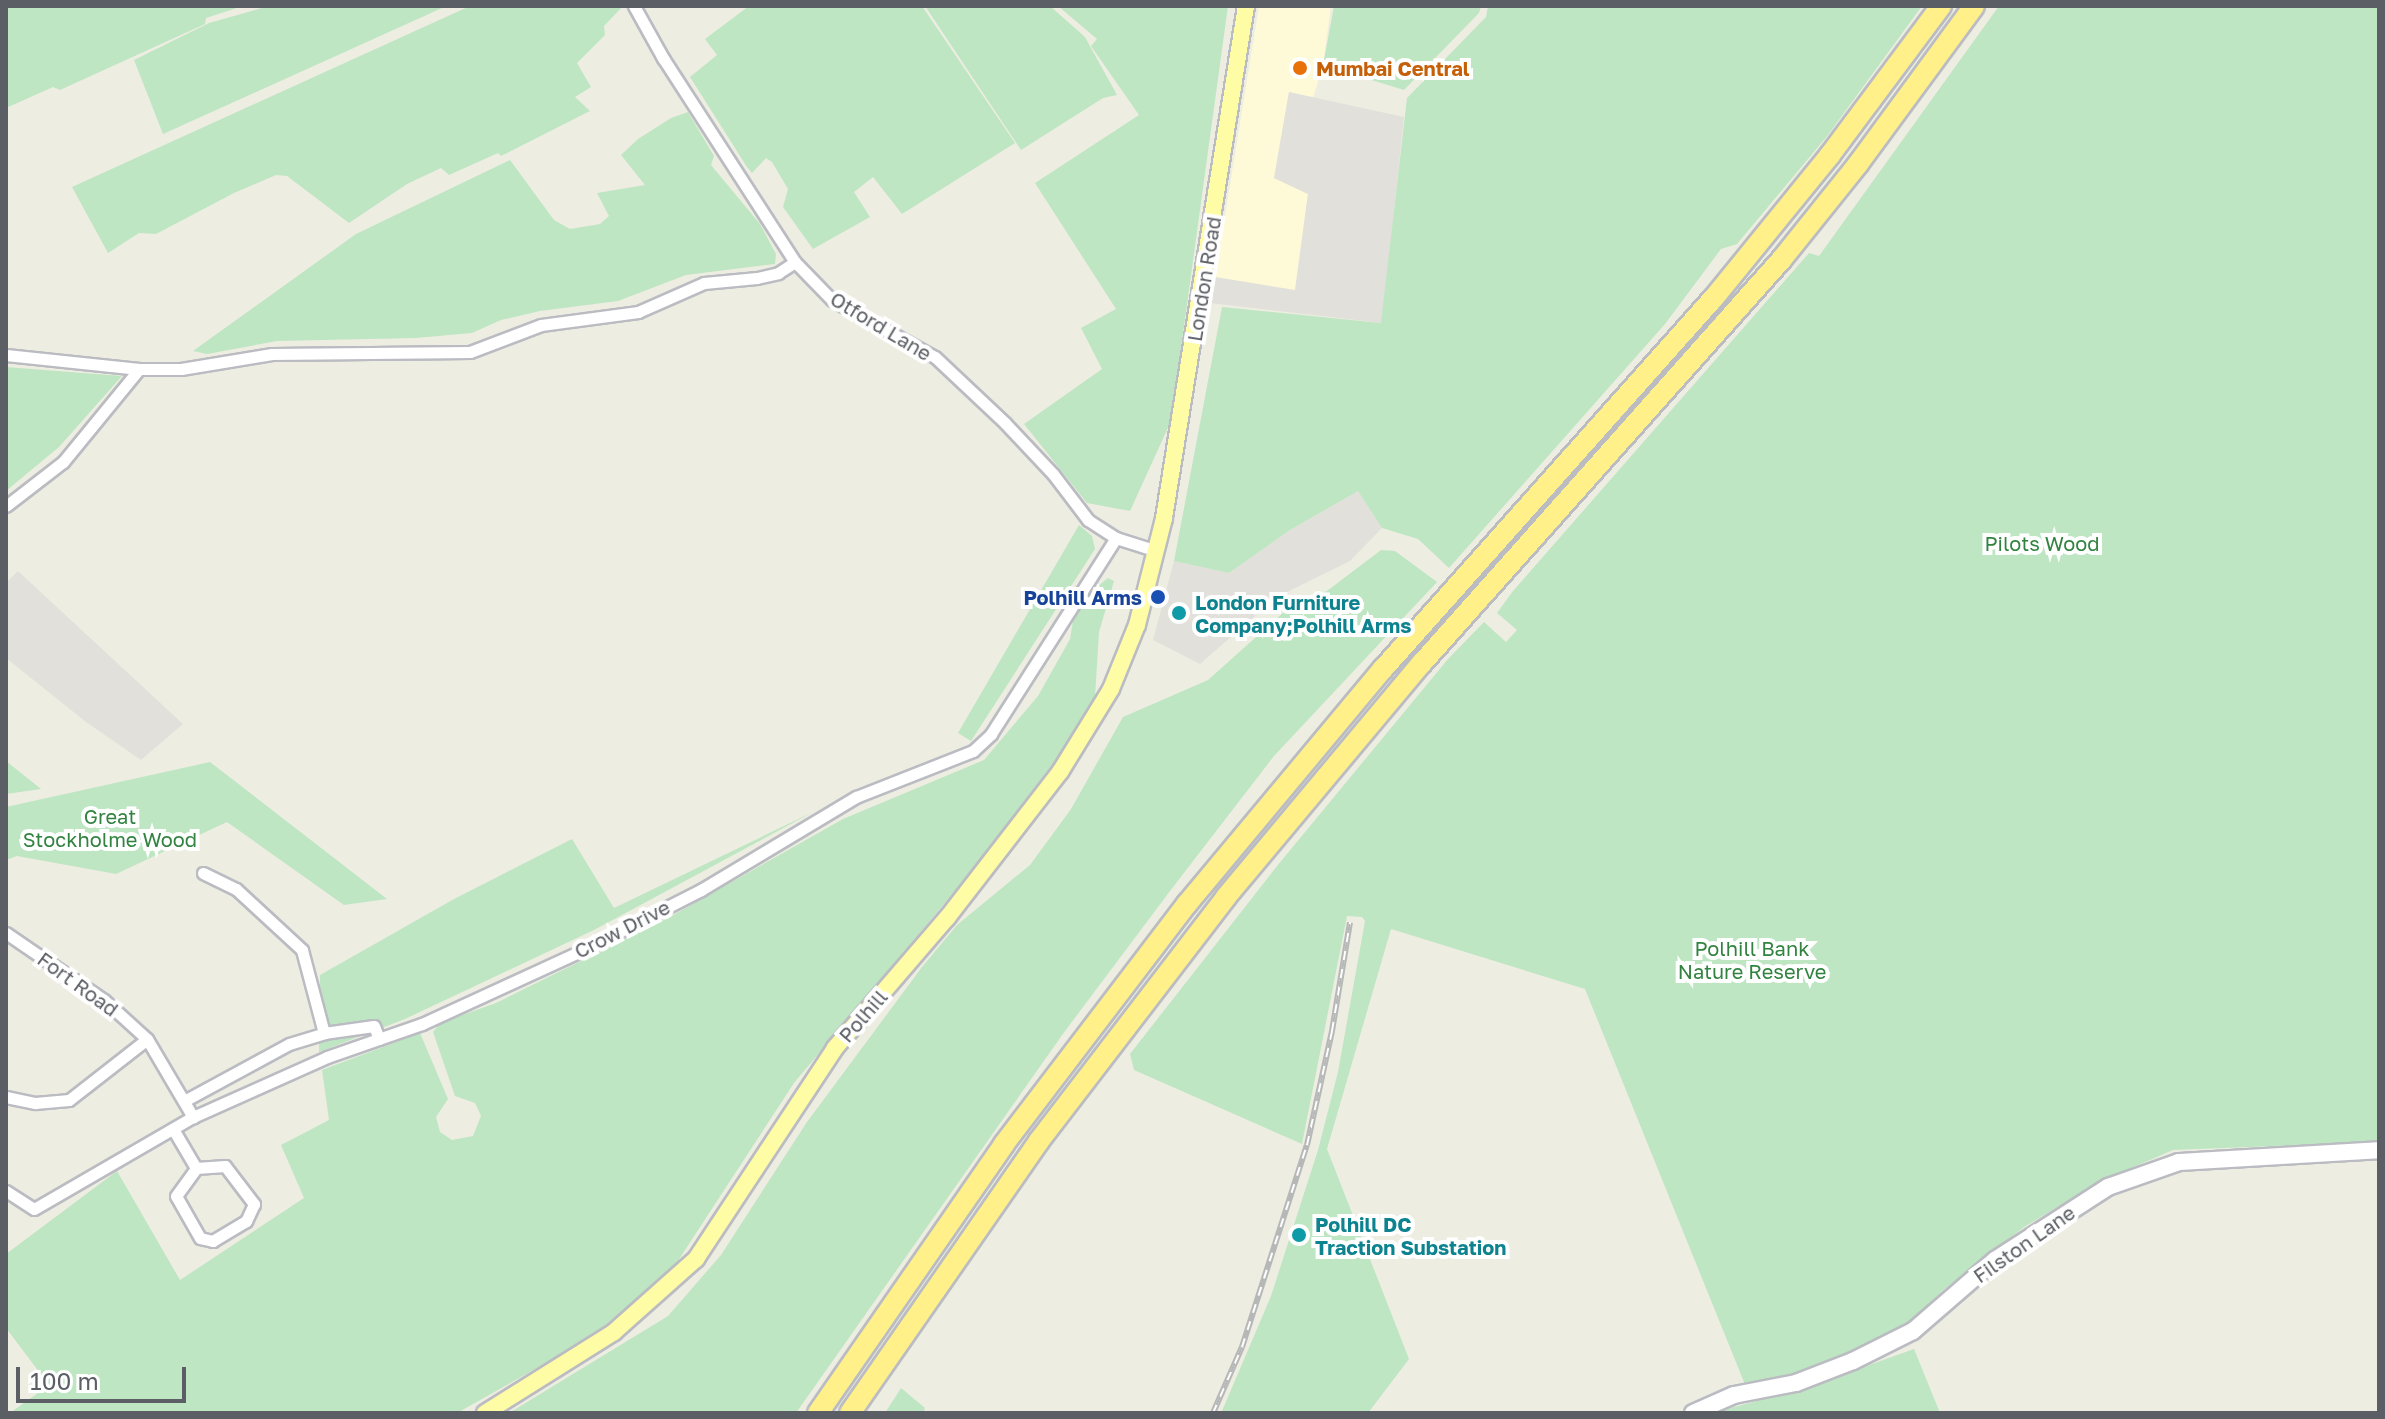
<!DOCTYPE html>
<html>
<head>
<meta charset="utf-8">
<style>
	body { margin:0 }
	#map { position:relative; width:2385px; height:1419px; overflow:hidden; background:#eeede2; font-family:"Golos Text",sans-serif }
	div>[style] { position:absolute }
	.commercial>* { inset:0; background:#fefad7 }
	.industrial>* { inset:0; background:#e1e0da }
	.green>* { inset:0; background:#bee6c3 }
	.roads { filter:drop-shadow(2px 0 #babcc2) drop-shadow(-2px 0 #babcc2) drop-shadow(0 2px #babcc2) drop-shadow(0 -2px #babcc2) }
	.street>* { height:11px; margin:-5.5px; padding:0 5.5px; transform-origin:5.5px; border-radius:5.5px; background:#fff }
	.secondary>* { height:16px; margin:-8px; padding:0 8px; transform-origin:8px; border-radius:8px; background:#fff }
	.primary>* { height:16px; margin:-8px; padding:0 8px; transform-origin:8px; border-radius:8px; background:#fffca6 }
	.highway>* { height:20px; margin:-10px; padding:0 10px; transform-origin:10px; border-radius:10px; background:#fff089 }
	.rail>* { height:6px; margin-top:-3px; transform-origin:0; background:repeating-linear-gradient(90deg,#fff 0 9px,#b6b7b7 0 18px); box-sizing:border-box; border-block:2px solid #b6b7b7 }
	.dots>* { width:22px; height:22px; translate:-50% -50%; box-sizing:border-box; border:4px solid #fff; border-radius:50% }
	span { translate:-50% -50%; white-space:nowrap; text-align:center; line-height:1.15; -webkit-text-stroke:8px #fff; paint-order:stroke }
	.food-label { font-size:20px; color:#c56008; font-weight:700 }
	.left { translate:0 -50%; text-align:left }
	.street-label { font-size:20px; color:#5b5e64 }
	.park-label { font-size:20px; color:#328340 }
	.transit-label { font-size:20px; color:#164399; font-weight:700 }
	.right { translate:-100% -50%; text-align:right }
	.culture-label { font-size:20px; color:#0d838f; font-weight:700 }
	.frame { position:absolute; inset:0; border:8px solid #5b5e64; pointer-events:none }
	.scale { position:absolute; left:16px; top:1367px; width:170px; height:36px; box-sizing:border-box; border:4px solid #5b5e64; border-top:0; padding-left:10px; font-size:24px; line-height:28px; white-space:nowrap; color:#5b5e64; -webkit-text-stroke:6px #fff; paint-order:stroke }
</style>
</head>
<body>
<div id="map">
	<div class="commercial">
		<i style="clip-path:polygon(1259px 6px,1331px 6px,1323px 65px,1313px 98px,1289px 92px,1274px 178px,1308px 194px,1295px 291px,1215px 277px)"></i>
	</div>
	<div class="industrial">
		<i style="clip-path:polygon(1289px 92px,1404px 117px,1382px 323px,1210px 303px,1215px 277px,1295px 290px,1308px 194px,1274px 178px)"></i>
		<i style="clip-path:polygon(1358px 491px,1382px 528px,1350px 561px,1277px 597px,1200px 664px,1153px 640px,1174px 561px,1229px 573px,1290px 530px)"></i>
		<i style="clip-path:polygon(18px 571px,183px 724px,141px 760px,86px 722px,6px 658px,6px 583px)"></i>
	</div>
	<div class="green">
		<i style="clip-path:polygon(6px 6px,243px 6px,206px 18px,205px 24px,60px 90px,53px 87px,6px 108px)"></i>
		<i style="clip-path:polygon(269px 6px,440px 6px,442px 8px,163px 134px,134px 60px,209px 23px)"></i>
		<i style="clip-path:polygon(470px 6px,623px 6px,604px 26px,605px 35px,577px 63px,591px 87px,575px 97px,590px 111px,501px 156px,498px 153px,449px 175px,441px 168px,407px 184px,349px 223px,287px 176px,276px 175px,234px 193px,156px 234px,139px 233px,108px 253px,72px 187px)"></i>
		<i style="clip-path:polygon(749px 6px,922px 6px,1015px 143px,902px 214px,873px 177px,854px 192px,870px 217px,813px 249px,783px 207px,788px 189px,772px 162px,766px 158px,752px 173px,747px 167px,690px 77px,717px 55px,705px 39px)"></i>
		<i style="clip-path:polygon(925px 6px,1050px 6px,1085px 37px,1117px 95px,1103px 98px,1021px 150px)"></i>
		<i style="clip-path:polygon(1058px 6px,1228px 6px,1171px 421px,1130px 511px,1087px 503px,1024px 424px,1102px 369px,1081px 328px,1116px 309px,1035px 183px,1139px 115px,1091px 46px,1097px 39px)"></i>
		<i style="clip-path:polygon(1334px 6px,1481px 6px,1479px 13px,1404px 90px,1323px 65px)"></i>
		<i style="clip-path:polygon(1488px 6px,1922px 6px,1828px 135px,1737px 244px,1721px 249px,1665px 324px,1449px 568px,1418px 539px,1382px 528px,1358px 491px,1290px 530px,1229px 573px,1174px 561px,1222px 307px,1381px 323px,1407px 98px,1486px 17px)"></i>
		<i style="clip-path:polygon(1999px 6px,2379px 6px,2379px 1142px,2173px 1150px,2097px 1183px,2024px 1227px,1942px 1291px,1907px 1327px,1798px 1375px,1746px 1387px,1585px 989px,1391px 929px,1327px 1149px,1409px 1359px,1368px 1413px,1222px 1411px,1271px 1296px,1318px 1150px,1338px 1072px,1365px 921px,1362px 917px,1347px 916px,1302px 1144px,1134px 1070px,1130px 1054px,1277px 866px,1448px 659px,1484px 622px,1506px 642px,1517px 630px,1497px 613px,1513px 591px,1809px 253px,1819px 256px)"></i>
		<i style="clip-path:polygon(688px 112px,714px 156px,711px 165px,760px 224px,776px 254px,775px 264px,686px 275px,618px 301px,540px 311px,501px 320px,472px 333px,416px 338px,277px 341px,207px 354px,193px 351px,356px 234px,510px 160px,554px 220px,570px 229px,600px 224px,609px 216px,597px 193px,645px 185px,621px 155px,638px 139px,671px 118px)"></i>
		<i style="clip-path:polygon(6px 367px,122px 376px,59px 447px,6px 491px)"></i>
		<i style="clip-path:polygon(1079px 525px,1092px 536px,1095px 549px,971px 741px,958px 733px)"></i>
		<i style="clip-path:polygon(1381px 550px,1395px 551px,1437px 582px,1274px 756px,1170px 891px,1065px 1031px,796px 1413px,509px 1413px,668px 1316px,721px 1255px,807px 1122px,922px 967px,957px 925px,1030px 865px,1071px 809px,1123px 717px,1208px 680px,1294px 603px,1327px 591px)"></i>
		<i style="clip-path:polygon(1108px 578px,1114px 581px,1099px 632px,1095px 697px,1064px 749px,964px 880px,794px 1083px,672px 1270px,587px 1340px,457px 1413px,10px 1413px,49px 1385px,6px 1328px,6px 1254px,117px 1171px,180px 1280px,304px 1198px,281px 1145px,329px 1120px,322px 1070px,420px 1033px,448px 1099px,436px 1117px,440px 1132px,452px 1140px,473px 1136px,481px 1116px,475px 1103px,455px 1096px,433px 1032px,440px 1023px,496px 1003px,668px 918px,843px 819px,984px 760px,1038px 696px,1070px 639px,1073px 621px,1092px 591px)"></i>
		<i style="clip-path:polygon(6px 761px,41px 789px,6px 794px)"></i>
		<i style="clip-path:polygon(210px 762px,387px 899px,344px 905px,227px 822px,116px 874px,17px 856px,6px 860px,6px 807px)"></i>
		<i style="clip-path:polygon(813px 812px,594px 930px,405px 1019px,319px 1052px,320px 975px,454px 899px,572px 839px,614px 908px)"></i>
		<i style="clip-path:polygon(1914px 1349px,1940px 1413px,1712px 1413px,1805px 1388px)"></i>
		<i style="clip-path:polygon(901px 1388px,925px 1408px,923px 1413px,885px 1413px)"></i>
	</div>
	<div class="roads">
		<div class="street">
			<i style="left:634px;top:6px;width:60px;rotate:60.9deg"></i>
			<i style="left:663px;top:58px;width:243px;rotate:57.1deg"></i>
			<i style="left:795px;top:262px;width:53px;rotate:45.8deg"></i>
			<i style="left:832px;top:300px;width:118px;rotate:29deg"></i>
			<i style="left:935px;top:357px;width:96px;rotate:43.3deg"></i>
			<i style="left:1005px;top:423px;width:70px;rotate:46.7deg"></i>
			<i style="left:1053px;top:474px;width:58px;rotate:52.7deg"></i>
			<i style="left:1088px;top:520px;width:33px;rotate:33deg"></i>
			<i style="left:1116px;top:538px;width:43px;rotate:17.6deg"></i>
			<i style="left:6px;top:355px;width:134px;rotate:6deg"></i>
			<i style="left:139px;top:369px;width:42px"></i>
			<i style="left:181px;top:369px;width:92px;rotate:-9.4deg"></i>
			<i style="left:272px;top:354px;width:198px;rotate:-0.6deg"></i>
			<i style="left:470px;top:352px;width:76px;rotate:-20.8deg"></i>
			<i style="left:541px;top:325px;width:98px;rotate:-7.6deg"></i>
			<i style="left:638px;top:312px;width:72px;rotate:-23.7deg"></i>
			<i style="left:704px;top:283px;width:53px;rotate:-5.4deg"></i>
			<i style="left:757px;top:278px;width:22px;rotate:-13deg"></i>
			<i style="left:778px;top:273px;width:20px;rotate:-33deg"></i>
			<i style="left:6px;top:506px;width:72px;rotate:-37.7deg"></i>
			<i style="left:63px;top:462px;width:120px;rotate:-50.7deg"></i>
			<i style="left:203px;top:873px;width:37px;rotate:26deg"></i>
			<i style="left:236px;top:889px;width:90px;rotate:42.7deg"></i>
			<i style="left:302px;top:950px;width:86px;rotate:75.2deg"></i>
			<i style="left:6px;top:933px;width:119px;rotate:34.4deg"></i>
			<i style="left:104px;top:1000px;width:58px;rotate:42.2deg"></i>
			<i style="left:147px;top:1039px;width:91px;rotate:59.5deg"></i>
			<i style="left:6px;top:1097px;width:30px;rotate:12deg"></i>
			<i style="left:35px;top:1103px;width:34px;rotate:-5deg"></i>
			<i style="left:69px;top:1100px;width:99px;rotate:-38deg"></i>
			<i style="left:184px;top:1101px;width:119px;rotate:-28.5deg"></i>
			<i style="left:289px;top:1044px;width:37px;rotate:-17deg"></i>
			<i style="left:324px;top:1033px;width:50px;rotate:-8deg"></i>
			<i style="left:374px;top:1026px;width:14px;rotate:69deg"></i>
			<i style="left:173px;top:1129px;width:45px;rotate:59.5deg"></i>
			<i style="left:225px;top:1166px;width:48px;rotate:52.7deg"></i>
			<i style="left:254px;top:1204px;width:19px;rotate:115deg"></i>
			<i style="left:246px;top:1221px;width:39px;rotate:149deg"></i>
			<i style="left:213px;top:1241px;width:13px;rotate:-167deg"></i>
			<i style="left:200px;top:1238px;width:48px;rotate:-119.7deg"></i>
			<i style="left:176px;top:1196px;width:34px;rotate:-54deg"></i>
			<i style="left:196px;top:1168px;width:29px;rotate:-4deg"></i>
			<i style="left:6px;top:1191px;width:33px;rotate:33deg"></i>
			<i style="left:34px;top:1209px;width:184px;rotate:-30.1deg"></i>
			<i style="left:193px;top:1117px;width:147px;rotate:-24.1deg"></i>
			<i style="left:327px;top:1057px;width:101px;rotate:-19.2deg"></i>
			<i style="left:422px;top:1024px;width:179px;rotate:-24.7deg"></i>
			<i style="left:585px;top:949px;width:130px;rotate:-27deg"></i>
			<i style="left:701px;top:890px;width:181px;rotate:-31deg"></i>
			<i style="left:856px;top:797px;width:126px;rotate:-21.5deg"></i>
			<i style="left:973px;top:751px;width:25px;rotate:-43deg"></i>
			<i style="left:991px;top:734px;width:232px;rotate:-57.5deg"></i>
		</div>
		<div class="secondary">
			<i style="left:1693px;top:1413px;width:45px;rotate:-23.7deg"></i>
			<i style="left:1734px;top:1395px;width:63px;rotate:-11deg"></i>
			<i style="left:1796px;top:1383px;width:61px;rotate:-21.1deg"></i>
			<i style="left:1853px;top:1361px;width:67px;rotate:-26.6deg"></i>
			<i style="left:1913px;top:1331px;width:108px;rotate:-40.9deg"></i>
			<i style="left:1995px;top:1260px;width:135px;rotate:-32.9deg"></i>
			<i style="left:2108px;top:1187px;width:75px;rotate:-19.4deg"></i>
			<i style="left:2179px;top:1162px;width:200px;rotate:-3.4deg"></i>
		</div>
		<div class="primary">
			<i style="left:485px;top:1413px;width:152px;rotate:-32.1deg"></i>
			<i style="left:614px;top:1332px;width:110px;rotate:-41.7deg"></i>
			<i style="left:696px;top:1259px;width:253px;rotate:-56.6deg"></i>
			<i style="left:835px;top:1048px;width:172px;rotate:-49.3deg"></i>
			<i style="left:947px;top:918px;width:185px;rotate:-52.3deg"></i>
			<i style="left:1060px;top:772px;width:97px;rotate:-58.4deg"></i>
			<i style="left:1111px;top:689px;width:69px;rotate:-67.9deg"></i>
			<i style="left:1137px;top:625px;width:110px;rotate:-75.8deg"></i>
			<i style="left:1164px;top:518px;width:519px;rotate:-80.9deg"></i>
		</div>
		<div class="highway">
			<i style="left:818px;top:1413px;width:327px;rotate:-55.3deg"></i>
			<i style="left:1004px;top:1144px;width:302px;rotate:-52.7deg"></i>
			<i style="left:1187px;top:904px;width:306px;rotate:-50.2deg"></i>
			<i style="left:1383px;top:669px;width:496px;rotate:-48.3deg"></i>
			<i style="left:1713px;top:299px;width:186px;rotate:-50.9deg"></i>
			<i style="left:1830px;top:155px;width:186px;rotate:-53.3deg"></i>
			<i style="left:850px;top:1413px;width:331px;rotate:-55.2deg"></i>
			<i style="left:1039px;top:1141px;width:307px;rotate:-52.5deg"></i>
			<i style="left:1226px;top:897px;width:305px;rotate:-50.1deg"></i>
			<i style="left:1422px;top:663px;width:541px;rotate:-48.3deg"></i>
			<i style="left:1782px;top:259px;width:122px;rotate:-51.3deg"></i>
			<i style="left:1858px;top:164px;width:196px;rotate:-53.7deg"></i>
		</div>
	</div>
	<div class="rail">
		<i style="left:1213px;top:1413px;width:72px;rotate:-66.3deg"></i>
		<i style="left:1242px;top:1347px;width:212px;rotate:-72.2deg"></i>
		<i style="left:1307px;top:1145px;width:117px;rotate:-77.6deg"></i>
		<i style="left:1332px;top:1031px;width:110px;rotate:-80.6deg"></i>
	</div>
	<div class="dots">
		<i style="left:1300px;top:68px;background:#e8710a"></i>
		<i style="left:1158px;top:597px;background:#1a4fb4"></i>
		<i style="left:1179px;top:613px;background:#0f9aa8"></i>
		<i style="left:1299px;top:1235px;background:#0f9aa8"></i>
	</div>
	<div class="food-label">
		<span class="left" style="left:1316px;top:68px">Mumbai Central</span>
	</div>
	<div class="street-label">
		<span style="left:1204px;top:279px;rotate:-81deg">London Road</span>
		<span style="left:881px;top:326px;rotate:31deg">Otford Lane</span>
		<span style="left:622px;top:929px;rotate:-27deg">Crow Drive</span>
		<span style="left:78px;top:984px;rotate:36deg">Fort Road</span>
		<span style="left:863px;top:1016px;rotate:-49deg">Polhill</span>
		<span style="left:2024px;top:1244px;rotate:-35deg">Filston Lane</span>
	</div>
	<div class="park-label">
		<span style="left:2042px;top:543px">Pilots Wood</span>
		<span style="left:110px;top:828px">Great<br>Stockholme Wood</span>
		<span style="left:1752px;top:960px">Polhill Bank<br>Nature Reserve</span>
	</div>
	<div class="transit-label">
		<span class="right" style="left:1142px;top:597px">Polhill Arms</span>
	</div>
	<div class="culture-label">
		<span class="left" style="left:1195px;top:614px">London Furniture<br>Company;Polhill Arms</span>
		<span class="left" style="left:1315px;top:1236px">Polhill DC<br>Traction Substation</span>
	</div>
	<div class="frame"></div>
	<div class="scale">100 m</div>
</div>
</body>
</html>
